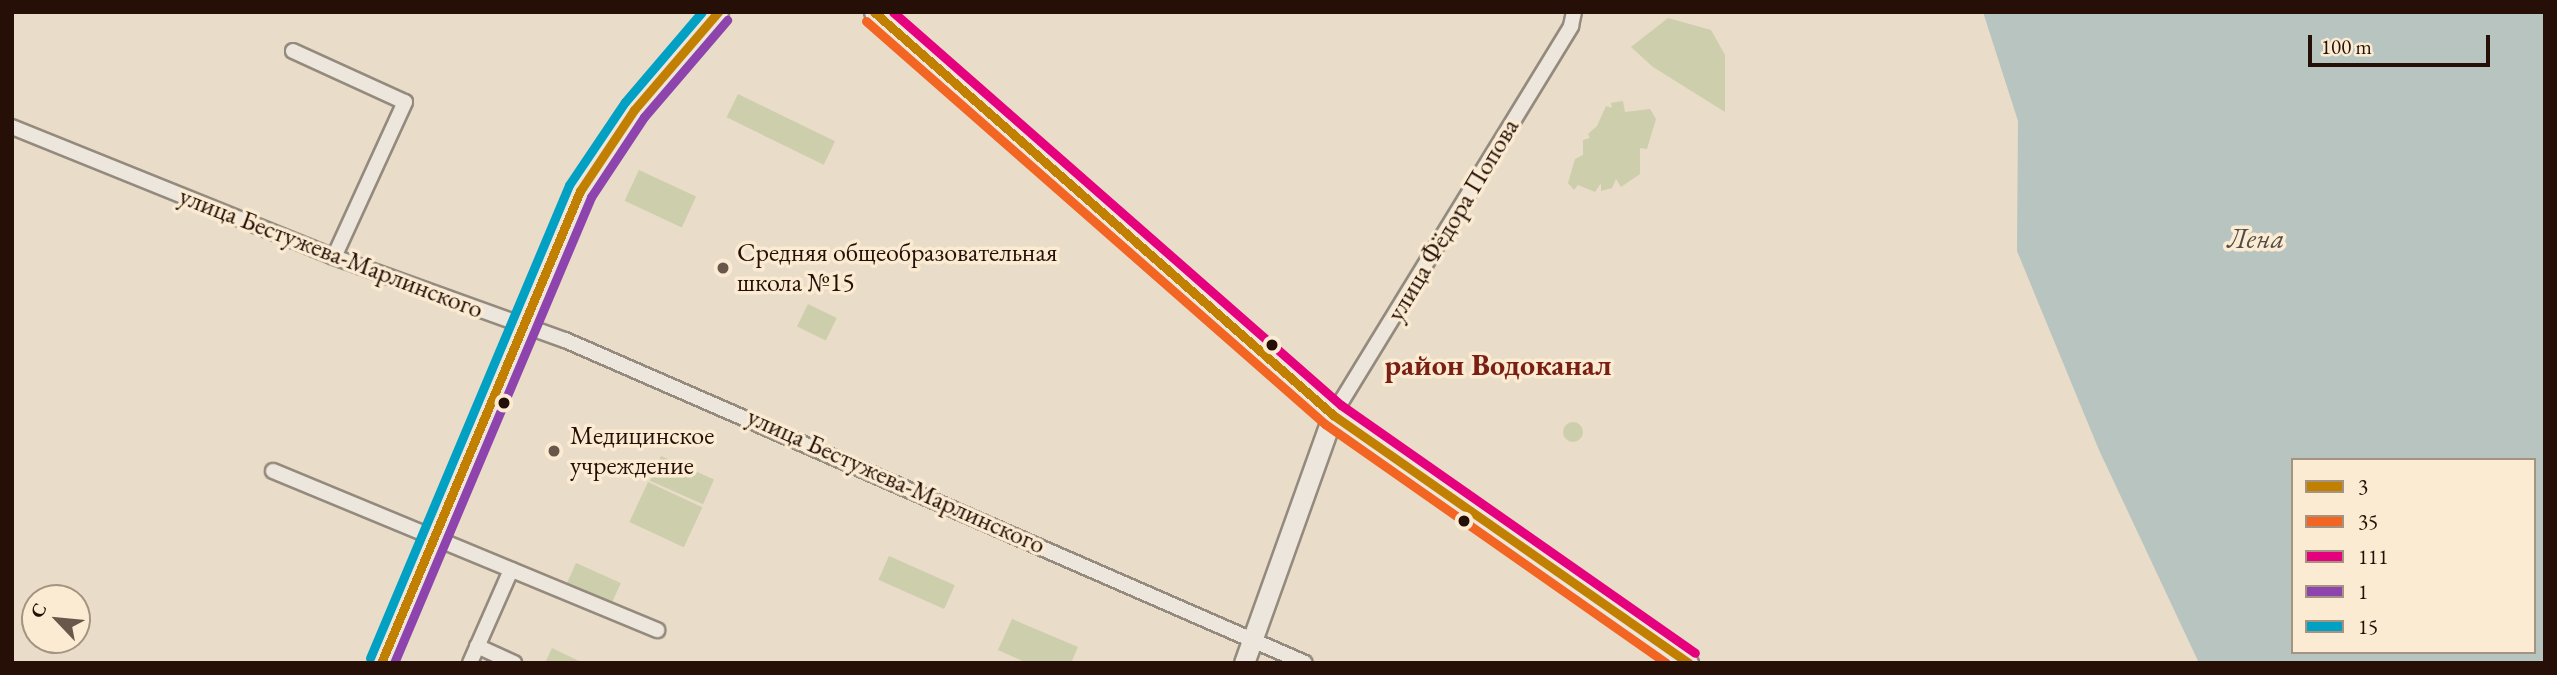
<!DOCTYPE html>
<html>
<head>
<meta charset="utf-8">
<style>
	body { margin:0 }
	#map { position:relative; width:2557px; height:675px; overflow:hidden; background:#e9dcc8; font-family:"EB Garamond",serif }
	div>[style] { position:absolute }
	.green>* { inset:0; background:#cdceac; transform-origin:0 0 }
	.round { border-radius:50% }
	.water>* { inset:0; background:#b7c4bf }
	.roads { filter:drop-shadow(2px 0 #948a7d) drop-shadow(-2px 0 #948a7d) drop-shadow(0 2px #948a7d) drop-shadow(0 -2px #948a7d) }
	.street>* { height:14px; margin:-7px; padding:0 7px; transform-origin:7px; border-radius:7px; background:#ece6dc }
	.secondary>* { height:19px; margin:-9.5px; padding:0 9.5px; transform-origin:9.5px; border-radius:9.5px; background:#ece6dc }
	.bus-1>* { height:9px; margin:-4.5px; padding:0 4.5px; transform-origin:4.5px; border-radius:4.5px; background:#c28002 }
	.bus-2>* { height:9px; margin:-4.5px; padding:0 4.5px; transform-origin:4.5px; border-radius:4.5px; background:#f26522 }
	.bus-3>* { height:9px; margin:-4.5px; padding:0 4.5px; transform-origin:4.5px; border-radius:4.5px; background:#e5007d }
	.bus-4>* { height:9px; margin:-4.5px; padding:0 4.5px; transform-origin:4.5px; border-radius:4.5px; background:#8e44ad }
	.bus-5>* { height:9px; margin:-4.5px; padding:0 4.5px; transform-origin:4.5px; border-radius:4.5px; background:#02a1c4 }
	.dots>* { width:19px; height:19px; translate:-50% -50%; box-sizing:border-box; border:4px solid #faebd2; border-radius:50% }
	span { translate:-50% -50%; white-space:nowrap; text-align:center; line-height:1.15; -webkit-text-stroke:7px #faebd2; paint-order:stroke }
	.street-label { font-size:26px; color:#250f07 }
	.poi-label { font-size:26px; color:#250f07 }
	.left { translate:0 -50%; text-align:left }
	.water-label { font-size:28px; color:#514b46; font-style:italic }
	.quarter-label { font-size:30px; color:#7a1f14; font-weight:700 }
	.frame { position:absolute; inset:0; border:14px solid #250f07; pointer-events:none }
	.legend { position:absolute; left:2291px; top:458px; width:245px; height:196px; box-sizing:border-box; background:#faebd2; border:2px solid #a59381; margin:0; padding:9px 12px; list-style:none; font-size:21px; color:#250f07 }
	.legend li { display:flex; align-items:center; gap:14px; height:35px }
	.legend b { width:35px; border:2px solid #a59381 }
	.north { position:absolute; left:21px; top:584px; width:70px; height:70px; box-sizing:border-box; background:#faebd2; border:2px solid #a59381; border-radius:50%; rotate:296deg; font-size:19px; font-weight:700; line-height:28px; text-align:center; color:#250f07 }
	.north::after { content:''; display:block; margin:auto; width:24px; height:32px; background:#6a574b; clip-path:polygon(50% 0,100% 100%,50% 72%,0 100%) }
	.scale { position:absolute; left:2308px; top:35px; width:182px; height:32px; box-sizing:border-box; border:4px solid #250f07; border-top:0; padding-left:9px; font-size:21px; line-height:24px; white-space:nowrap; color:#250f07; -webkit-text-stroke:5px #faebd2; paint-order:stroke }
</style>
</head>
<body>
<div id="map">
	<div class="green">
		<i style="clip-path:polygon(1668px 18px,1711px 30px,1725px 55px,1725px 112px,1653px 67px,1631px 47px)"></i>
		<i style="left:738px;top:94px;width:108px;height:26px;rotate:26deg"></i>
		<i style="clip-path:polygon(1623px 101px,1625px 112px,1650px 109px,1656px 119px,1647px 149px,1640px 148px,1640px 174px,1621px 187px,1616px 179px,1612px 188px,1601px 191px,1601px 183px,1595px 192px,1578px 185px,1574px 190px,1568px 183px,1575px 159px,1583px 155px,1583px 140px,1590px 138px,1588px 134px,1597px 126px,1606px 106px,1612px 108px,1611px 103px)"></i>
		<i style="left:639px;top:170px;width:63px;height:34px;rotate:25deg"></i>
		<i style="left:808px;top:304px;width:32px;height:25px;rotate:26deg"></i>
		<i class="round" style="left:1563px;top:422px;width:20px;height:20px"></i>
		<i style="left:661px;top:456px;width:58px;height:27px;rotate:24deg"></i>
		<i style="left:648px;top:482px;width:60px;height:44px;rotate:25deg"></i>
		<i style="left:889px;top:556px;width:72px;height:26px;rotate:24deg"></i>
		<i style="left:576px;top:563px;width:49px;height:25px;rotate:24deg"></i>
		<i style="clip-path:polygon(1012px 619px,1078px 647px,1071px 663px,1027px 663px,998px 650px)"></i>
		<i style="clip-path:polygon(552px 648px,583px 663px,545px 663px)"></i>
	</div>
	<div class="water">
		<i style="clip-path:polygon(evenodd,1983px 12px,2545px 12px,2545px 663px,2199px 663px,2099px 450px,2017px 251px,2018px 121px,1983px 12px,2293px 460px,2534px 460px,2534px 652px,2293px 652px,2293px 460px)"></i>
	</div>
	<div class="roads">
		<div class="street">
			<i style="left:293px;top:51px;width:123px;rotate:24.5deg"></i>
			<i style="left:405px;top:102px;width:170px;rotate:114.6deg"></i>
			<i style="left:12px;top:127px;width:347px;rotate:22deg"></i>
			<i style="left:334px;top:257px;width:245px;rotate:19.8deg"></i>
			<i style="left:565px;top:340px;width:807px;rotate:23.58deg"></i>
			<i style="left:1333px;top:415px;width:456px;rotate:-58.5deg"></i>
			<i style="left:1571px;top:26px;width:14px;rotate:-78deg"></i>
			<i style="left:273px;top:471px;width:416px;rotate:22.5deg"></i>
			<i style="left:477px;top:646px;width:41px;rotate:24.7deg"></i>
			<i style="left:470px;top:663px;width:102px;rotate:-66.2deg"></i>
		</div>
		<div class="secondary">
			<i style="left:874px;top:12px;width:611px;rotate:41.28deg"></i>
			<i style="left:1333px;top:415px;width:433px;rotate:34.9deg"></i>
			<i style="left:381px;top:663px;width:512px;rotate:-67.14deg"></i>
			<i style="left:580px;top:191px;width:97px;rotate:-56.3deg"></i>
			<i style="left:634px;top:110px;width:129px;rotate:-49.4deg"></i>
			<i style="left:1244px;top:663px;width:263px;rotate:-70.3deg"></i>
		</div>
	</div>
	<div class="bus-1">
		<i style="left:874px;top:12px;width:611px;rotate:41.28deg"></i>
		<i style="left:1333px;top:415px;width:433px;rotate:34.9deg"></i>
		<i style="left:381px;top:663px;width:512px;rotate:-67.14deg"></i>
		<i style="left:580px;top:191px;width:97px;rotate:-56.3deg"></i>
		<i style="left:634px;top:110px;width:129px;rotate:-49.4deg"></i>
	</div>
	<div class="bus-2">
		<i style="left:866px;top:21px;width:611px;rotate:41.28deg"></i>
		<i style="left:1325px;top:424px;width:416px;rotate:35deg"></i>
	</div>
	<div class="bus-3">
		<i style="left:893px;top:12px;width:596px;rotate:41.26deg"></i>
		<i style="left:1341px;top:405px;width:432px;rotate:35deg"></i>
	</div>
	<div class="bus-4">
		<i style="left:394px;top:663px;width:506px;rotate:-67.08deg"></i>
		<i style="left:591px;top:197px;width:96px;rotate:-56.5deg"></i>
		<i style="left:644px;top:117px;width:128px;rotate:-49.4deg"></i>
	</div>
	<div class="bus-5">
		<i style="left:370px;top:658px;width:513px;rotate:-67.18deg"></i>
		<i style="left:569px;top:185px;width:100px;rotate:-56deg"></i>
		<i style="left:625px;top:102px;width:118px;rotate:-49.5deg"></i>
	</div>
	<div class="dots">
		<i style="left:723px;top:268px;background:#6a574b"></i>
		<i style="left:1272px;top:345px;background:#250f07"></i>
		<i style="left:504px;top:403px;background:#250f07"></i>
		<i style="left:554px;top:451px;background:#6a574b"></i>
		<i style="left:1464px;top:521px;background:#250f07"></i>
	</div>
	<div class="street-label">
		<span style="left:1453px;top:220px;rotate:-59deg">улица Фёдора Попова</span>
		<span style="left:331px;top:253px;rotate:21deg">улица Бестужева-Марлинского</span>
		<span style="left:896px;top:481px;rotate:24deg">улица Бестужева-Марлинского</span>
	</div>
	<div class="poi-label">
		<span class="left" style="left:737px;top:268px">Средняя общеобразовательная<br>школа №15</span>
		<span class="left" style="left:570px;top:451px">Медицинское<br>учреждение</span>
	</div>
	<div class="water-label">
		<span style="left:2256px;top:238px">Лена</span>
	</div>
	<div class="quarter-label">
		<span style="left:1498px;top:365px">район Водоканал</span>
	</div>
	<div class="frame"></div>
	<ul class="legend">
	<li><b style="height:9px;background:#c28002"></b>3</li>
	<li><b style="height:9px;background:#f26522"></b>35</li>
	<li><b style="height:9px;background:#e5007d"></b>111</li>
	<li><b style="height:9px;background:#8e44ad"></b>1</li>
	<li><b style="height:9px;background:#02a1c4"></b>15</li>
	</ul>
	<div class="north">С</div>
	<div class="scale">100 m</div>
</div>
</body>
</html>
